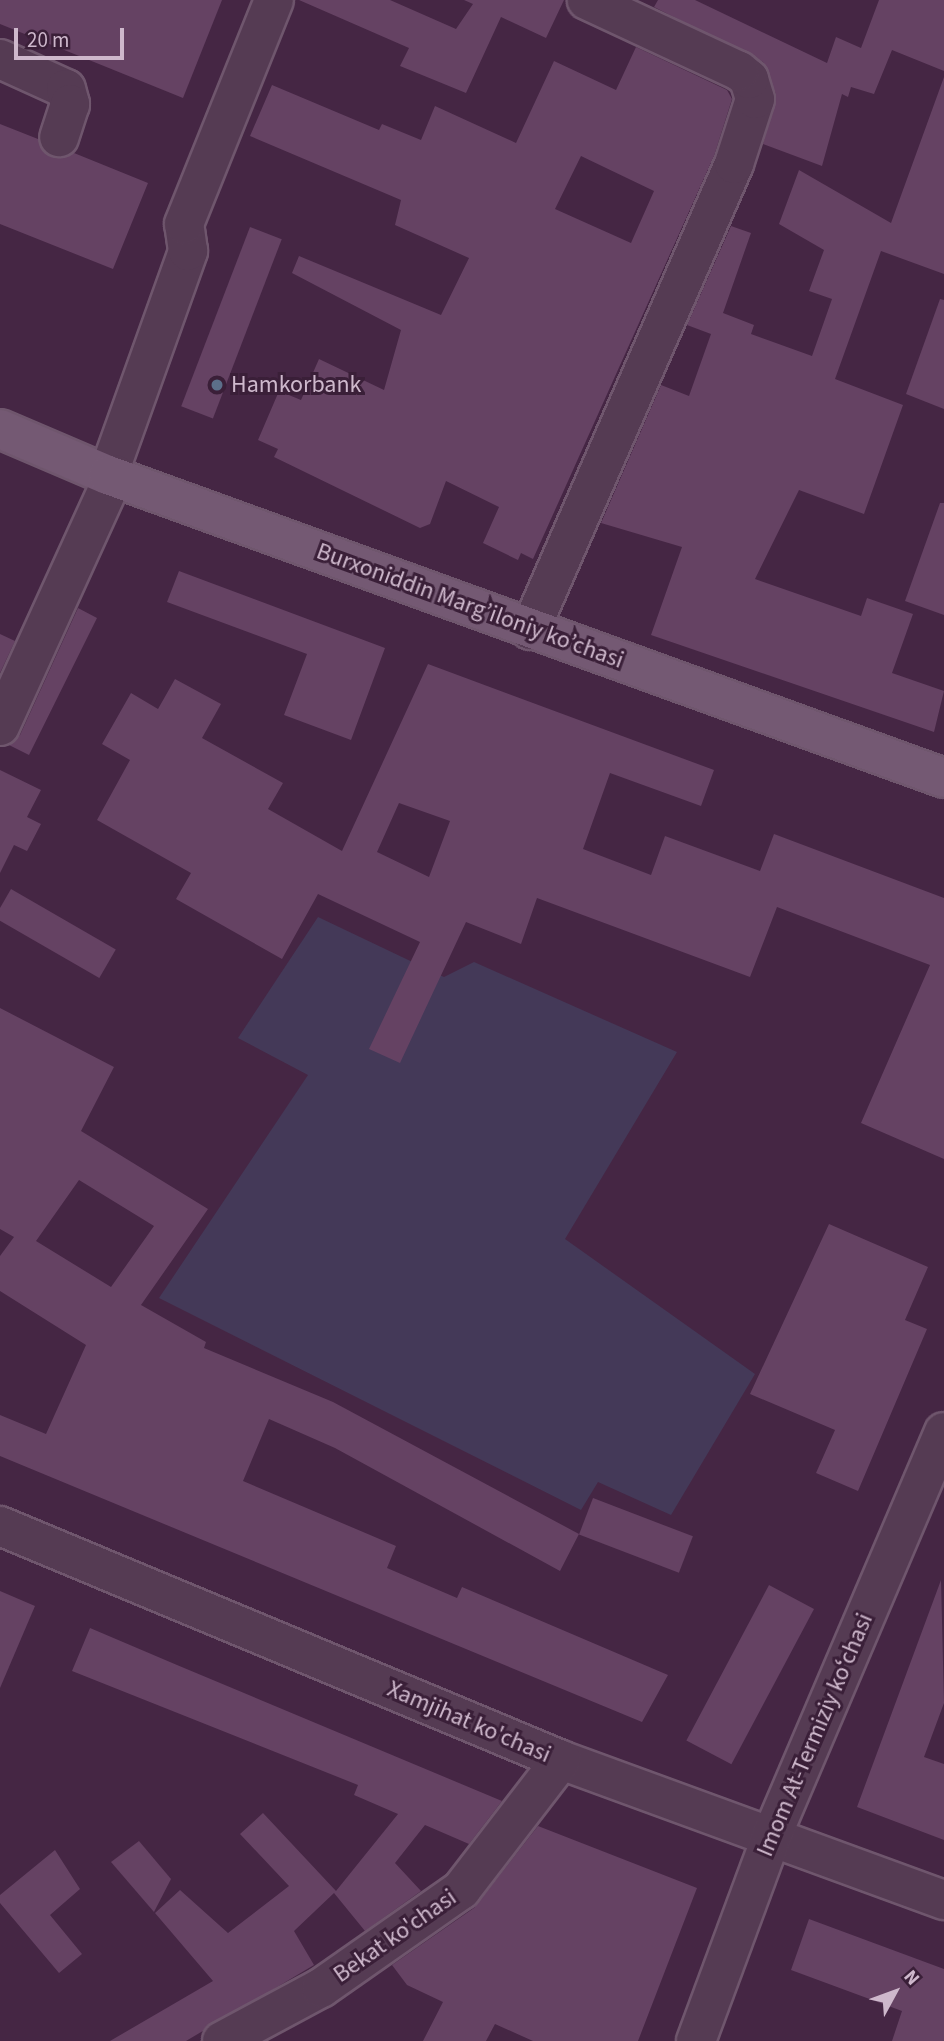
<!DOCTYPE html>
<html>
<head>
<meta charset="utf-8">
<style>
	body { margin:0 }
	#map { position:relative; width:944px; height:2041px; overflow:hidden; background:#452644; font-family:"Source Sans 3",sans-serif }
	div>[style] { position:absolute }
	.green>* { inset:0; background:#443958 }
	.building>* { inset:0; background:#654263; transform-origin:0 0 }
	.roads { filter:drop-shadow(2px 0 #6f566d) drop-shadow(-2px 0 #6f566d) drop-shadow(0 2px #6f566d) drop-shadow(0 -2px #6f566d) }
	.minor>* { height:38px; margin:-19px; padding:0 19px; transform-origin:19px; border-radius:19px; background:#553b53 }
	.major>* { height:38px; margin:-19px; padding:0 19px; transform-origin:19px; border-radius:19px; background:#745973 }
	.dots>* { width:19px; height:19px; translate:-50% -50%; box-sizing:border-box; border:4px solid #3a1f38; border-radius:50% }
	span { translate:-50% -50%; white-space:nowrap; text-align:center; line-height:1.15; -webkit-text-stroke:6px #3a1f38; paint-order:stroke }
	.poi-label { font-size:24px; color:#ceb8cc }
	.left { translate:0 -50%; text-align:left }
	.street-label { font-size:24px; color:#ceb8cc }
	.north { position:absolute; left:860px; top:1957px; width:70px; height:70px; -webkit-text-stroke:5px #3a1f38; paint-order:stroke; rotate:49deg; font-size:19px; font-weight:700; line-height:28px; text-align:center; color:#ceb8cc }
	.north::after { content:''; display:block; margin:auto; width:24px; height:32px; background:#ceb8cc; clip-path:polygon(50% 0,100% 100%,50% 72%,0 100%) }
	.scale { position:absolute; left:14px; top:28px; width:110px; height:32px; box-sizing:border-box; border:4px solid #ceb8cc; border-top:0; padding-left:9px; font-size:21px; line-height:24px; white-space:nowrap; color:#ceb8cc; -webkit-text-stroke:5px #3a1f38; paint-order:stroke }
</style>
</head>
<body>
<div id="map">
	<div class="green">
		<i style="clip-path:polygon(318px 917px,444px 977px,474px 962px,677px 1052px,565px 1239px,755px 1374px,671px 1515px,598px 1482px,581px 1510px,159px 1298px,308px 1075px,238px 1038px)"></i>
	</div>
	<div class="building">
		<i style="clip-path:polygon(0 0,222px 0,183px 98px,0 24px)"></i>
		<i style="clip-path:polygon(299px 0,390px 0,456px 29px,473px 4px,464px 0,564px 0,546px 38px,501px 17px,466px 93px,400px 66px,409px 48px)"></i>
		<i style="clip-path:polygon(658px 0,695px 0,827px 63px,836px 37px,861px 48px,879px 0,944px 0,944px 71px,892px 50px,874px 94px,851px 87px,848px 97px,842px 94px,822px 166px,763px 144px,776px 94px,763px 62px,654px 7px)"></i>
		<i style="clip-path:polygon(evenodd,636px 47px,727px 90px,732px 99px,714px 156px,533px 559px,521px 553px,518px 560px,483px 543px,499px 507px,446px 481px,430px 524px,420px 528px,274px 457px,278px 449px,258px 440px,279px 391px,301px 400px,319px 359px,384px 390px,401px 330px,292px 273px,299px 256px,441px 315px,469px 258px,395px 225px,401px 200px,250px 136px,272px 85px,379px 130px,382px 124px,421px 140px,435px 106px,516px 143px,554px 61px,616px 90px,636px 47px,581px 156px,654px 191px,631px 243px,555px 209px,581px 156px)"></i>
		<i style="clip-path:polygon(944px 77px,944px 274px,881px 251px,835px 379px,903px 405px,864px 514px,799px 490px,755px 579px,861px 616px,867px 598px,913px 614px,892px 673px,944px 691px,934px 732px,651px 635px,682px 547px,601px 523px,661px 385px,689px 396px,711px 334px,687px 325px,731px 226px,751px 233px,723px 313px,754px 325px,751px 334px,812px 356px,832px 299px,809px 291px,824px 250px,779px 224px,799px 170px,891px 223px)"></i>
		<i style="clip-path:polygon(0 124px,38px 139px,51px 157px,74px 153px,148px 183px,113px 269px,0 224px)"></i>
		<i style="left:250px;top:227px;width:34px;height:192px;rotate:21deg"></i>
		<i style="clip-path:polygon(940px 299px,944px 300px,944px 409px,906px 394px)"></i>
		<i style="clip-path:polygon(940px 503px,944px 503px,944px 615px,905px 601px)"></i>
		<i style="clip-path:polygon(179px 571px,385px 648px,351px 740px,284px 715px,307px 654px,167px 602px)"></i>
		<i style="clip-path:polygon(78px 608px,97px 618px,29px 755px,9px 745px,20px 735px)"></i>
		<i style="clip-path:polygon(0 634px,15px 641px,0 673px)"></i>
		<i style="clip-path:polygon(evenodd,428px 664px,714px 770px,701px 806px,610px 773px,583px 849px,651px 875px,665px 836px,760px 871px,774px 834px,944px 898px,944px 1159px,861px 1123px,930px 965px,777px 907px,750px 977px,537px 898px,521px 944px,466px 922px,400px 1063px,369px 1049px,420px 942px,318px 894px,282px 959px,176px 899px,191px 873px,97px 820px,130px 760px,102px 744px,131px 693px,158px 709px,175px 679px,221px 704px,202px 738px,283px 783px,268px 809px,342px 851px,428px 664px,399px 803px,450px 821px,429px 877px,377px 852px,399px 803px)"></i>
		<i style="clip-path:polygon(0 770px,41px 790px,27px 817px,41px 824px,27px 851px,14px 845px,0 873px)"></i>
		<i style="left:11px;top:889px;width:121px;height:33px;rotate:30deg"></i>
		<i style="clip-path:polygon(evenodd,0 1008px,114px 1067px,81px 1131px,208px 1209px,141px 1305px,206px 1342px,204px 1348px,333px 1402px,579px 1534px,560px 1571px,335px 1448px,269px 1419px,243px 1481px,396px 1546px,387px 1568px,457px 1598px,462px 1587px,668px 1675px,642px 1722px,0 1456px,0 1415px,46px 1434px,86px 1345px,0 1291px,0 1256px,14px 1237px,0 1229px,0 1008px,79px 1180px,154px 1226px,111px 1287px,36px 1241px,79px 1180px)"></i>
		<i style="clip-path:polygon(829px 1224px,928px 1267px,905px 1320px,927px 1329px,858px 1491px,816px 1473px,835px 1430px,750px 1394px)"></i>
		<i style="left:593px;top:1498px;width:107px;height:39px;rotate:21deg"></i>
		<i style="clip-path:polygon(941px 1580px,944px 1703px,924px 1757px,944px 1764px,944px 1840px,857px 1807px)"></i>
		<i style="left:769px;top:1585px;width:51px;height:176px;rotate:28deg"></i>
		<i style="clip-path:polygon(0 1591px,35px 1606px,0 1688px)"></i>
		<i style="clip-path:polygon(90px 1628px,177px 1665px,502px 1801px,469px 1844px,425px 1825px,395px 1863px,421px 1891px,365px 1931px,334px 1893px,294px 1931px,314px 1965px,186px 2041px,110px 2041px,213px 1981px,155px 1913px,180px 1890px,228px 1933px,289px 1886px,240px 1834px,263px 1813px,336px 1891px,398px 1814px,354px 1795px,358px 1785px,72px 1671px)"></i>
		<i style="clip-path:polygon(538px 1826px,697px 1888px,638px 2041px,533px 2041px,495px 2024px,486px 2041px,423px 2041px,443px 2002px,407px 1985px,392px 1965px,474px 1908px)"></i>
		<i style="clip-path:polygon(139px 1841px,171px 1879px,154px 1912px,111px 1862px)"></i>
		<i style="clip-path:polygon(55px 1850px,80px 1889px,50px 1915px,82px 1954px,59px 1973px,0 1903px,0 1895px)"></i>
		<i style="clip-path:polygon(809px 1919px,944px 1969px,944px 2041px,892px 2041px,902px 2011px,791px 1970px)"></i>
	</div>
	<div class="roads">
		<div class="minor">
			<i style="left:0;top:59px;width:72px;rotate:24.4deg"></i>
			<i style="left:66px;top:89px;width:16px;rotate:75deg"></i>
			<i style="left:70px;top:104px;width:35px;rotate:108deg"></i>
			<i style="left:108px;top:475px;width:238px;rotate:-70.3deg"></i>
			<i style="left:188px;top:251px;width:27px;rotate:-98deg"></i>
			<i style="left:184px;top:224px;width:241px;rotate:-68.1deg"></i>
			<i style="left:530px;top:630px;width:509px;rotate:-66.36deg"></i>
			<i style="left:734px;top:164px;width:68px;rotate:-72.1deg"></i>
			<i style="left:755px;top:99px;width:21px;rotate:-107deg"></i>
			<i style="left:749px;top:79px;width:13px;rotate:-141deg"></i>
			<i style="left:739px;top:71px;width:168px;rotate:-155deg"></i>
			<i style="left:0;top:726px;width:277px;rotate:-65.5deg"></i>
			<i style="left:0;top:1526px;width:608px;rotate:22.64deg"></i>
			<i style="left:561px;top:1760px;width:408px;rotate:20.1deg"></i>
			<i style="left:222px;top:2041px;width:112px;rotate:-28.2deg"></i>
			<i style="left:321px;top:1988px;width:171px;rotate:-35deg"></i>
			<i style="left:461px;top:1890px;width:164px;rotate:-52.4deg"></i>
			<i style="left:696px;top:2041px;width:220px;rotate:-69.7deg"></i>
			<i style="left:772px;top:1835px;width:438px;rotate:-66.9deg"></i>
		</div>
		<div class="major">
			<i style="left:0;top:429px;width:117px;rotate:23.1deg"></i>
			<i style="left:108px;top:475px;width:889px;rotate:19.92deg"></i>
		</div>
	</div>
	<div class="dots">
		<i style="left:217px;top:385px;background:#5c6f8a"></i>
	</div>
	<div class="poi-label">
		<span class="left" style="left:231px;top:385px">Hamkorbank</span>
	</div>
	<div class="street-label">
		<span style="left:470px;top:606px;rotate:20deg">Burxoniddin Marg’iloniy ko’chasi</span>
		<span style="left:469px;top:1722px;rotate:23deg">Xamjihat ko'chasi</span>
		<span style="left:815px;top:1735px;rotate:-67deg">Imom At-Termiziy koʻchasi</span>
		<span style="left:395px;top:1936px;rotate:-35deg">Bekat ko'chasi</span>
	</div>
	<div class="north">N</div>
	<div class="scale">20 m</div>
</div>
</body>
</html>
